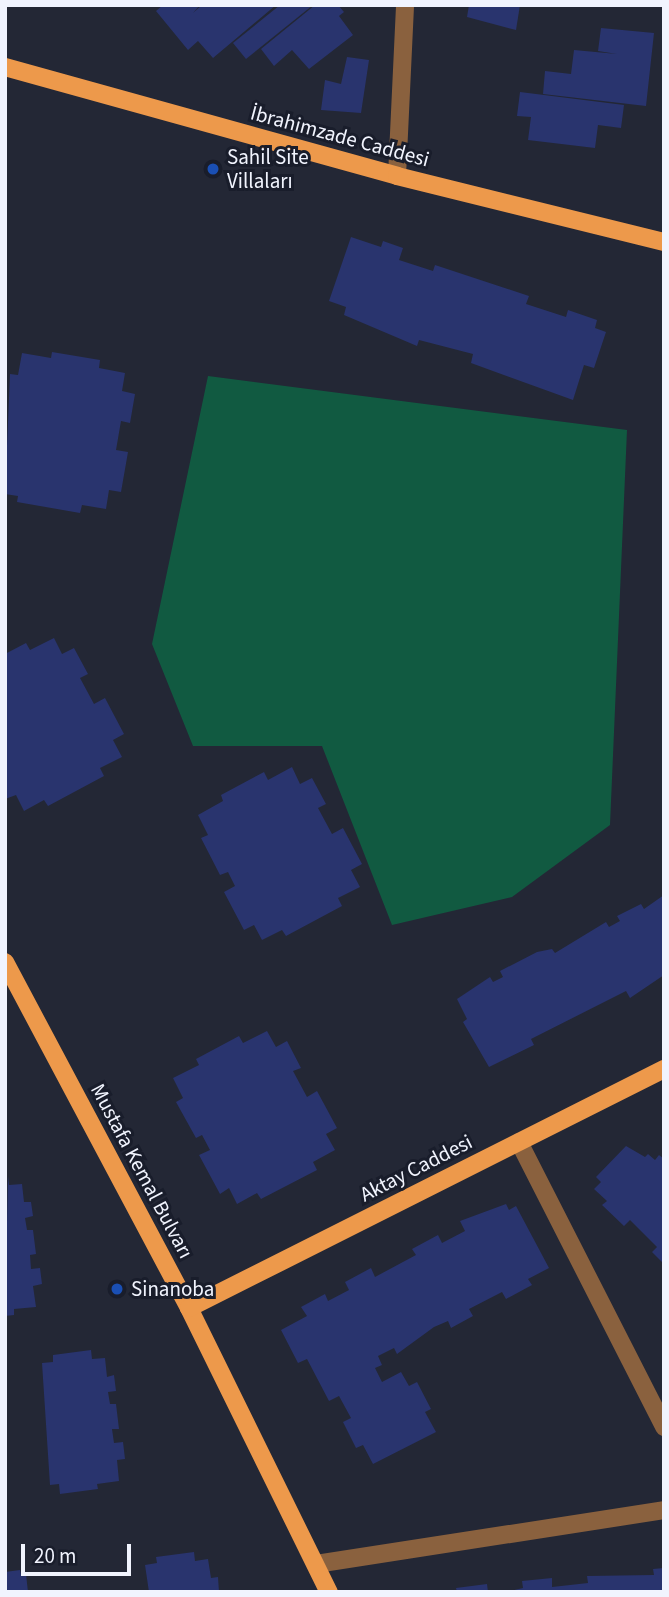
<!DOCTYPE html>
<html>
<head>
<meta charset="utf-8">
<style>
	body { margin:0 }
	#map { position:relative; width:669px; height:1597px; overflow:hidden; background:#232735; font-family:"Source Sans 3",sans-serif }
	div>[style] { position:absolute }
	.green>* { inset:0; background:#115a41 }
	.building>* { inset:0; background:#29346e }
	.minor>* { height:18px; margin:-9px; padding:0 9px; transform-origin:9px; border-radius:9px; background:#8a613e }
	.major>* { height:18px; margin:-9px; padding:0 9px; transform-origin:9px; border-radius:9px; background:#ed994b }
	.dots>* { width:19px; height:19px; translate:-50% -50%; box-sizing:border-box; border:4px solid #191d2b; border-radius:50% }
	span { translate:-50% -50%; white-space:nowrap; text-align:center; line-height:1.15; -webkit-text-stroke:6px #191d2b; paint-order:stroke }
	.street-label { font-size:21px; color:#f1f4fe }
	.poi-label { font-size:21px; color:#f1f4fe }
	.left { translate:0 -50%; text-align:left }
	.frame { position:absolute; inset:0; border:7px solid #f1f4fe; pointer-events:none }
	.scale { position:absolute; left:21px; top:1544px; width:110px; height:32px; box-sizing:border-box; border:4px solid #f1f4fe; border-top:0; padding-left:9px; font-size:21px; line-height:24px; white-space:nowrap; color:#f1f4fe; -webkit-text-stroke:5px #191d2b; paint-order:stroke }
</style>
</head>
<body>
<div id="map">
	<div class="green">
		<i style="clip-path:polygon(208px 376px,627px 430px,610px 825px,512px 897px,392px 925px,322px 746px,193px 746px,152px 644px)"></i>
	</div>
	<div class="building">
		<i style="clip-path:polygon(163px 5px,200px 5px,193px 13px,202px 5px,276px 5px,213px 58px,198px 41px,188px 50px,156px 11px)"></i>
		<i style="clip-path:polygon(280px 5px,313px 5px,246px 59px,233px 43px)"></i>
		<i style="clip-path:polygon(315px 5px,338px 5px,344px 12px,339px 16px,353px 35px,309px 69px,292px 50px,274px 66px,261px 49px)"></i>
		<i style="clip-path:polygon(469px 5px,520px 5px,516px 30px,467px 17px)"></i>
		<i style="clip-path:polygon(601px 28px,654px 33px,646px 106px,543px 94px,545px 71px,571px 74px,574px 50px,617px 54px,598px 51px)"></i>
		<i style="clip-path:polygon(347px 57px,369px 60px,361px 113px,321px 110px,325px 80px,341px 84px)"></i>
		<i style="clip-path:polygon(520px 92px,624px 105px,621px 128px,598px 125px,595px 148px,528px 140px,531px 117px,517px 116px)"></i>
		<i style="clip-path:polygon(351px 237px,381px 247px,383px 241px,403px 248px,399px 260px,433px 271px,435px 265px,529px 296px,526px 304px,566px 317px,568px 310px,597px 320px,595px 328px,606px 332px,594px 368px,584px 365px,573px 400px,471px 363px,473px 354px,419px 340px,417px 346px,344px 315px,346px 307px,329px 301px)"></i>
		<i style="clip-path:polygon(52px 352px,100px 360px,99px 368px,125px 373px,122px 391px,135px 394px,130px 423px,121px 421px,116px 450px,128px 452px,121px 492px,109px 490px,106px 509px,82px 505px,80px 513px,17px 502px,18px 496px,5px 494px,10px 374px,18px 375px,22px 353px,51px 358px)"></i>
		<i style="clip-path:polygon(54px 638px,62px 654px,74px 648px,88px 674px,80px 678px,94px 704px,105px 698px,124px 734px,113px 740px,122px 757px,100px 768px,104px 776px,48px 806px,44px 800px,24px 811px,16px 795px,5px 799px,5px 654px,26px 643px,30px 650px)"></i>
		<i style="clip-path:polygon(292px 767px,300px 784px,312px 778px,326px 804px,318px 808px,332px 834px,343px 828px,362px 864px,351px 870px,360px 887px,338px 898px,342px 906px,286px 936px,282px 930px,262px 940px,254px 925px,244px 930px,224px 892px,235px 886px,228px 872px,220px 875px,201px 838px,208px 835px,198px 815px,223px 801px,221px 795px,264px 772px,268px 780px)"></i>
		<i style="clip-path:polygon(664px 895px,664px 975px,630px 998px,626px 991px,531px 1039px,534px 1045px,489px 1067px,463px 1022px,467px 1019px,457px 999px,490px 977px,493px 982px,503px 977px,500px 971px,537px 952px,552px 949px,555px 953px,606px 922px,609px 927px,620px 921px,617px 916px,641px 904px,644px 909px)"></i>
		<i style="clip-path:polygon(267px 1031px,276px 1047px,287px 1041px,301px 1068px,293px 1071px,307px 1097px,317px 1091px,337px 1128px,326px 1134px,335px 1150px,313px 1162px,317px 1170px,261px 1199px,257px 1193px,237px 1204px,229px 1188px,220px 1194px,199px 1155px,210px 1150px,202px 1135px,196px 1138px,176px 1102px,183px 1098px,173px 1078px,199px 1065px,196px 1059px,239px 1036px,243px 1043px)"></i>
		<i style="clip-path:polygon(626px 1146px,645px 1157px,648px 1154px,655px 1160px,659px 1155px,664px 1159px,664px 1264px,652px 1252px,657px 1247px,630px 1220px,624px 1226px,602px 1205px,607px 1201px,594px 1189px,601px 1182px,596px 1177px)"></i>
		<i style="clip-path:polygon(8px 1176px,9px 1185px,22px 1184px,24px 1202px,31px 1202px,33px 1216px,25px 1218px,27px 1230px,33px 1230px,36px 1254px,30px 1255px,31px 1269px,40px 1268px,42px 1284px,33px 1286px,36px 1307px,14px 1309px,14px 1315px,5px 1316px)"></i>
		<i style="clip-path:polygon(506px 1204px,509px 1210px,516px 1206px,549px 1268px,528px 1279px,532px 1285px,506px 1299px,502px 1292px,469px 1309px,473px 1316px,451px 1328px,448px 1321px,434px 1327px,397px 1354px,394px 1348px,378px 1356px,382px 1365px,375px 1368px,382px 1382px,401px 1372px,409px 1386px,417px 1382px,431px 1409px,425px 1412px,436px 1432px,373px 1464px,363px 1445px,356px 1448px,343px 1422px,351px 1418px,339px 1396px,329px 1401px,307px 1359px,298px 1363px,281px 1330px,307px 1316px,301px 1307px,325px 1294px,328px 1301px,349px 1290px,345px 1282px,371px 1268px,375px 1277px,416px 1255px,412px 1249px,438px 1235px,442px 1243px,465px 1231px,460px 1221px)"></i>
		<i style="clip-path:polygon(91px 1350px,92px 1359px,105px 1358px,107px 1377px,114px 1375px,116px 1391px,108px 1392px,110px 1404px,116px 1404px,119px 1429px,112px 1429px,114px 1443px,123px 1442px,125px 1459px,117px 1460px,119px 1481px,97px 1484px,98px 1489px,60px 1494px,59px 1484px,50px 1485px,42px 1363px,53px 1362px,53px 1355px)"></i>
		<i style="clip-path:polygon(194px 1552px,195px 1561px,208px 1559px,211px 1578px,218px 1577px,219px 1592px,149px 1592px,145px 1565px,157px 1563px,156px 1557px)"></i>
		<i style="clip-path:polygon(664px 1568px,664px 1592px,506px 1592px,523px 1588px,522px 1581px,552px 1578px,552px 1587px,588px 1583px,587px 1576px,654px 1575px,653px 1569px)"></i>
		<i style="clip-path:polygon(20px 1570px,21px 1575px,26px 1574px,28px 1592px,5px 1592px,5px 1572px)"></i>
		<i style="clip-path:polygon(487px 1584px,488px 1592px,457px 1592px,456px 1588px)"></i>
	</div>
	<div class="minor">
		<i style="left:397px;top:176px;width:171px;rotate:-87.3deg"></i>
		<i style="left:519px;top:1142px;width:320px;rotate:63deg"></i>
		<i style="left:316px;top:1564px;width:352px;rotate:-8.8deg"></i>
	</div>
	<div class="major">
		<i style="left:5px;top:67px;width:407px;rotate:15.5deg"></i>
		<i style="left:397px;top:176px;width:275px;rotate:13.9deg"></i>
		<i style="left:5px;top:962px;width:392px;rotate:62deg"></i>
		<i style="left:189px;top:1308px;width:317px;rotate:63.8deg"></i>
		<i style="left:189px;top:1308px;width:532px;rotate:-26.71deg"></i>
	</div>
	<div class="dots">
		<i style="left:213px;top:169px;background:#1a4fb4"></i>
		<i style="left:117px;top:1289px;background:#1a4fb4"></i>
	</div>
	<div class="street-label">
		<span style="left:340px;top:136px;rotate:15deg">İbrahimzade Caddesi</span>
		<span style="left:416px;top:1168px;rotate:-27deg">Aktay Caddesi</span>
		<span style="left:142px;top:1171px;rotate:62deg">Mustafa Kemal Bulvarı</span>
	</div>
	<div class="poi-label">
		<span class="left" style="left:227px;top:169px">Sahil Site<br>Villaları</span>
		<span class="left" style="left:131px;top:1289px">Sinanoba</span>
	</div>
	<div class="frame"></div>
	<div class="scale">20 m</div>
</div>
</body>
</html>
